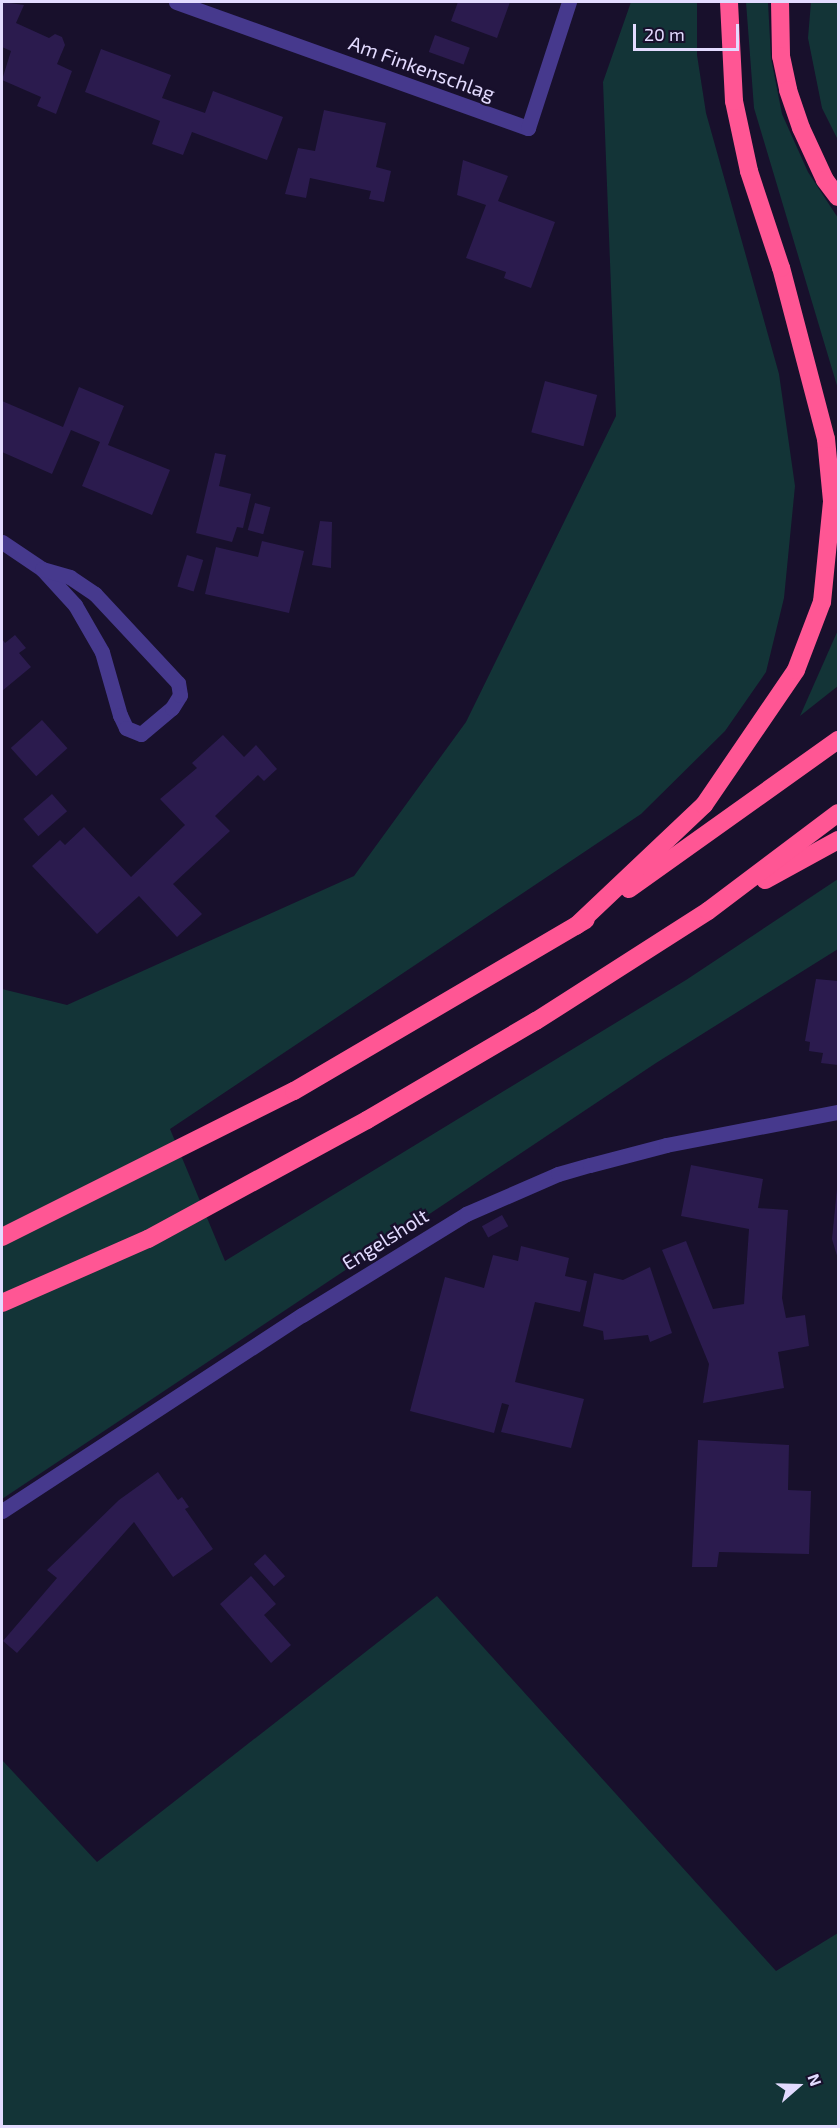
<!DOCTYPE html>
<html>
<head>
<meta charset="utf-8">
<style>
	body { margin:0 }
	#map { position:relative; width:840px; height:2128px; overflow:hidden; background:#18102c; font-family:"Exo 2",sans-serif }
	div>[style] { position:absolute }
	.green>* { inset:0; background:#133437 }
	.building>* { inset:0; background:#2b1b4e; transform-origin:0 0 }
	.street>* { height:15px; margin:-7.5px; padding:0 7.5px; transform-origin:7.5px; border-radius:7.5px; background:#46398d }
	.highway>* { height:18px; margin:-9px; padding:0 9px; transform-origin:9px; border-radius:9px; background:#ff5694 }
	span { translate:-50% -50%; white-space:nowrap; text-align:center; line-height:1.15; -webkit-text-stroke:5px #18102c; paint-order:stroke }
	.street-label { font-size:20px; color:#e3dbff }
	.frame { position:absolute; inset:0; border:3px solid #e3dbff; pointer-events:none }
	.north { position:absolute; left:768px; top:2056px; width:60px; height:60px; -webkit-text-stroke:4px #18102c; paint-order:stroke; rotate:70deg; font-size:16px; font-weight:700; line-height:24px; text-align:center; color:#e3dbff }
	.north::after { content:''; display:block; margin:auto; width:21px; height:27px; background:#e3dbff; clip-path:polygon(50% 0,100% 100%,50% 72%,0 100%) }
	.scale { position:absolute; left:633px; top:24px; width:106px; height:27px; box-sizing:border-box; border:3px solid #e3dbff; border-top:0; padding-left:8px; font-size:18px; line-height:21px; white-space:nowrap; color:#e3dbff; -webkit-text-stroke:4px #18102c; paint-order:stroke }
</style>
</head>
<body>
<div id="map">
	<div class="green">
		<i style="clip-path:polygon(631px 2px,697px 2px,697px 55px,706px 113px,779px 374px,795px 486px,784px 598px,766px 672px,725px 731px,641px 814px,170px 1129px,225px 1261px,686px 980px,838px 879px,838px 949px,656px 1063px,2px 1499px,2px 989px,67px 1005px,354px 876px,466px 722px,616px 416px,603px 82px)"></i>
		<i style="clip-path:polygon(746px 2px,768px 2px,771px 58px,782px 114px,808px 172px,838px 218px,838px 389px,754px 108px)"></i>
		<i style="clip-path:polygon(811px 2px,838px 2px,838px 140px,822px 108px,808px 38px)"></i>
		<i style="clip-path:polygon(838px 630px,838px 686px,800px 716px)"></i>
		<i style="clip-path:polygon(437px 1596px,776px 1971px,838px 1933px,838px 2126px,2px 2126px,2px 1760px,97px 1862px)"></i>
	</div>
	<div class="building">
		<i style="clip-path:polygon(2px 2px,24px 5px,16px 23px,49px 38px,55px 34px,62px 37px,65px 45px,57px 64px,72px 71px,56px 114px,37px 106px,41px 97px,2px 80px,11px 51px,2px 47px)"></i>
		<i style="clip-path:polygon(458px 2px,510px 2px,497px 38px,451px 21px)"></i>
		<i style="left:435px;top:35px;width:37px;height:18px;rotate:20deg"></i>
		<i style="clip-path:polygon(101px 49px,171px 75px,162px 98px,205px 113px,213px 91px,283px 117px,267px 160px,192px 132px,183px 155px,152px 144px,160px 121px,85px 92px)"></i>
		<i style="clip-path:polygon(324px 110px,386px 123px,376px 167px,391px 171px,384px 202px,369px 199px,371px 191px,310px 178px,306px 198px,285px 194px,298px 148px,315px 151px)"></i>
		<i style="clip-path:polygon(463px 160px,508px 176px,498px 201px,555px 222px,531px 288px,504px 278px,506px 272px,466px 258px,486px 205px,457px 195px)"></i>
		<i style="left:545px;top:381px;width:54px;height:53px;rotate:15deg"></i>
		<i style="clip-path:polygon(79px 387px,124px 406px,108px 445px,170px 470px,152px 515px,82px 486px,100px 442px,71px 430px,52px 474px,2px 452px,2px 401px,63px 427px)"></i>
		<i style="clip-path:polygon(215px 453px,226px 455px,219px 486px,251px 494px,243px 528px,237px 527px,232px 542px,196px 533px)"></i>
		<i style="left:255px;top:503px;width:16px;height:28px;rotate:15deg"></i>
		<i style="clip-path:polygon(320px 521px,332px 522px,331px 568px,312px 565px)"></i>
		<i style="clip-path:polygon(262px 541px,304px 551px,289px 613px,205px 594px,216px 547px,258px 557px)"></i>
		<i style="left:187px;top:555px;width:17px;height:33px;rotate:17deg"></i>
		<i style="clip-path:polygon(15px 635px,26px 648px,19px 653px,31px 667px,2px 691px,2px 639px,5px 643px)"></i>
		<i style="left:42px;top:720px;width:38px;height:42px;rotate:48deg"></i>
		<i style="clip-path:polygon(223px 735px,244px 757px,256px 745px,277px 769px,264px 781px,258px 775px,215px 816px,230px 831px,173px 884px,202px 914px,177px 937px,139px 896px,97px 934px,32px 866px,60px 840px,65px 845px,84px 827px,131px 877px,185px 825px,160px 799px,197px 768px,192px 763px)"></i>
		<i style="left:52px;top:794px;width:23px;height:38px;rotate:49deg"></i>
		<i style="clip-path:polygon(816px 979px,838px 981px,838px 1065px,821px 1063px,823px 1053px,809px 1051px,810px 1042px,805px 1041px)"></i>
		<i style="clip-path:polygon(691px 1165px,763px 1179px,758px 1208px,788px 1210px,782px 1298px,786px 1318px,805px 1315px,809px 1346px,778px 1352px,784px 1388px,703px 1403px,709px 1364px,662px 1250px,686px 1241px,713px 1309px,744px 1304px,749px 1229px,681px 1216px)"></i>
		<i style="clip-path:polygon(837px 1189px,838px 1189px,838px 1259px,832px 1239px)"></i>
		<i style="left:502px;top:1215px;width:13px;height:23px;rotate:61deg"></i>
		<i style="clip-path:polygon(521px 1246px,569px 1258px,565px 1276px,587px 1281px,580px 1312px,535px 1302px,515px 1382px,584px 1399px,571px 1448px,501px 1432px,509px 1405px,502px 1403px,494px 1433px,410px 1411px,445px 1277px,484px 1288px,493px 1255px,518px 1261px)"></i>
		<i style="clip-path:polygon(650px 1267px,672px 1333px,650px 1342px,648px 1335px,604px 1340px,603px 1331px,583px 1326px,594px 1273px,623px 1280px)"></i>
		<i style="clip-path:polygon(698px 1440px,789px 1445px,788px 1490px,811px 1491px,809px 1554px,719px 1552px,717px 1567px,692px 1567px)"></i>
		<i style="clip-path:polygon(158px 1472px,178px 1500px,182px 1497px,189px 1507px,185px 1509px,213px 1549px,173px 1577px,134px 1522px,17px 1653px,3px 1641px,57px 1578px,47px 1570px,119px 1500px)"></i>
		<i style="left:265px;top:1554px;width:30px;height:15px;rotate:48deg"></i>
		<i style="clip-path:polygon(251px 1576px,276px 1604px,264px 1615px,291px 1645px,271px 1663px,220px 1604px)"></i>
	</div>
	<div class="street">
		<i style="left:176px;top:2px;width:374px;rotate:19.7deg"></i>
		<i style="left:528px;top:128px;width:133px;rotate:-72deg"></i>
		<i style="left:2px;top:542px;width:48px;rotate:34deg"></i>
		<i style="left:42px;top:569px;width:49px;rotate:47.5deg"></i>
		<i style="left:75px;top:605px;width:54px;rotate:60.1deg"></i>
		<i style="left:102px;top:652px;width:66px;rotate:74.1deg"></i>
		<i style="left:120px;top:715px;width:14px;rotate:65deg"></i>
		<i style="left:126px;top:728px;width:16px;rotate:22deg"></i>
		<i style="left:141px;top:734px;width:40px;rotate:-40deg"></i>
		<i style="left:172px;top:708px;width:15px;rotate:-58deg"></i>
		<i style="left:180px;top:695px;width:12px;rotate:-99deg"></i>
		<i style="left:178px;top:683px;width:122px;rotate:-133deg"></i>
		<i style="left:95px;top:594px;width:30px;rotate:-146deg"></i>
		<i style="left:70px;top:577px;width:29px;rotate:-164deg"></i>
		<i style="left:2px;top:1511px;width:358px;rotate:-33.2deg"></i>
		<i style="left:302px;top:1315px;width:193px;rotate:-31.6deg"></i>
		<i style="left:466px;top:1214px;width:100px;rotate:-23.5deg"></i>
		<i style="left:558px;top:1174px;width:33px;rotate:-16deg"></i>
		<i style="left:590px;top:1165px;width:79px;rotate:-14.7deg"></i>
		<i style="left:666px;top:1145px;width:175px;rotate:-10.9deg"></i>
	</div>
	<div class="highway">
		<i style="left:780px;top:2px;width:54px;rotate:88.9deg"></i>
		<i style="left:781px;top:56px;width:35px;rotate:78deg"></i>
		<i style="left:788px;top:90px;width:40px;rotate:71.1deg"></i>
		<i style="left:801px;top:128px;width:57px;rotate:65.2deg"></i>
		<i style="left:825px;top:180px;width:21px;rotate:53deg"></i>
		<i style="left:765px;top:880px;width:83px;rotate:-28.7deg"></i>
		<i style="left:629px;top:889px;width:257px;rotate:-35.5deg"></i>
		<i style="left:576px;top:926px;width:176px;rotate:-43.4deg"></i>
		<i style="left:704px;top:805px;width:163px;rotate:-55.7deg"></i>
		<i style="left:796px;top:670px;width:73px;rotate:-69.1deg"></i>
		<i style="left:822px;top:602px;width:101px;rotate:-84.3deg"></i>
		<i style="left:832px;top:501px;width:62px;rotate:-95.5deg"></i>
		<i style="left:826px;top:439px;width:177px;rotate:-104.7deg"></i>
		<i style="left:781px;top:268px;width:102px;rotate:-108.3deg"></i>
		<i style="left:749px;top:171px;width:72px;rotate:-102.1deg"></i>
		<i style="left:734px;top:101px;width:99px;rotate:-92.9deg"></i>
		<i style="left:2px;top:1237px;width:326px;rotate:-26.6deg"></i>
		<i style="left:294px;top:1091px;width:338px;rotate:-30.4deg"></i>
		<i style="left:2px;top:1303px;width:159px;rotate:-23.7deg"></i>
		<i style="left:148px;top:1239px;width:249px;rotate:-28.5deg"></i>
		<i style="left:367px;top:1120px;width:196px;rotate:-30.4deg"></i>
		<i style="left:536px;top:1021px;width:204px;rotate:-32.6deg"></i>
		<i style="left:708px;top:911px;width:163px;rotate:-37deg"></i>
	</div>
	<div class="street-label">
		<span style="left:422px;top:68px;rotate:20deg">Am Finkenschlag</span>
		<span style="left:385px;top:1239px;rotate:-32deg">Engelsholt</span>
	</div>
	<div class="frame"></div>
	<div class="north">N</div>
	<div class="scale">20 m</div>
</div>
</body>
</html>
